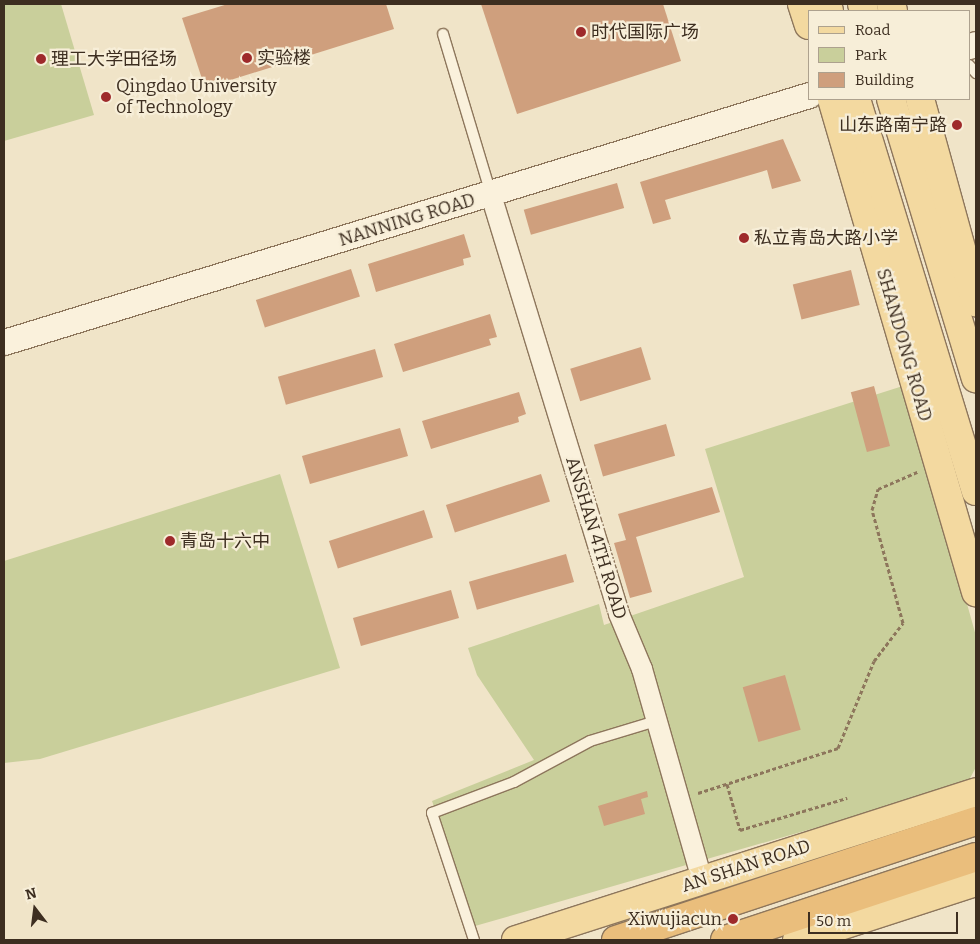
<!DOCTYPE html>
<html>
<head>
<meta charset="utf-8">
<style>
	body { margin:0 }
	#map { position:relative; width:980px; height:944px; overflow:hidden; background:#f0e4c8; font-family:Bitter,"Noto Sans SC",serif }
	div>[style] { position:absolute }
	.green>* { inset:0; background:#c9cf9b }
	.building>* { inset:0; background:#cf9f7d; transform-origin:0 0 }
	.path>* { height:3px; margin-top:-1.5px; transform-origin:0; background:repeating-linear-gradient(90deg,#8d765c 0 4px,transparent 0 6.5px) }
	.roads { filter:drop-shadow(1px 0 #8d765c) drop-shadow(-1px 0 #8d765c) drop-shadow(0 1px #8d765c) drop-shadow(0 -1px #8d765c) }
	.service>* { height:10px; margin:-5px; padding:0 5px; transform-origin:5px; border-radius:5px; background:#faf1dc }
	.minor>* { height:20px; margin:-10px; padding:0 10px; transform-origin:10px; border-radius:10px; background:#faf1dc }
	.tertiary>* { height:25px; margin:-12.5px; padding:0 12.5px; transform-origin:12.5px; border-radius:12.5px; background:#faf1dc }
	.primary>* { height:28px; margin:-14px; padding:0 14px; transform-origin:14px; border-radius:14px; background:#f3d9a0 }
	.trunk>* { height:28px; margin:-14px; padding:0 14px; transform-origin:14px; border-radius:14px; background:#eabe7c }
	.dots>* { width:14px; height:14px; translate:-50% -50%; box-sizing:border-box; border:2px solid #f7eed8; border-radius:50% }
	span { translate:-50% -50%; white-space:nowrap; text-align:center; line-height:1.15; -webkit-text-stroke:4.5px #f7eed8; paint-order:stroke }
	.poi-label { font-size:18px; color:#3d2e20 }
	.left { translate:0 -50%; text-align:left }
	.right { translate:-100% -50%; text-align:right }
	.street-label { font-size:18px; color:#3d2e20 }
	.frame { position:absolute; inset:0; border:5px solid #3d2e20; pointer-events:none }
	.legend { position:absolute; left:808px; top:10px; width:162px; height:90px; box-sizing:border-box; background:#f7eed8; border:1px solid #ada18e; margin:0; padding:6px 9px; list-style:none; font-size:15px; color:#3d2e20 }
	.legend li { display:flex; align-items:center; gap:10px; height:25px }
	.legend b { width:25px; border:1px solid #ada18e }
	.north { position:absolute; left:10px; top:884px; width:50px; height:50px; -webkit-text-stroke:4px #f7eed8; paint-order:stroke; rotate:345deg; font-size:14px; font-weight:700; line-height:20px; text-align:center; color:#3d2e20 }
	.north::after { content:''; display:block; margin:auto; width:18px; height:22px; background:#3d2e20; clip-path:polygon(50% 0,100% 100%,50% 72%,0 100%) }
	.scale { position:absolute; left:808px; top:912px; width:150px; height:22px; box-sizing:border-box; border:2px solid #3d2e20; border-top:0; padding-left:6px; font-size:15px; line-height:18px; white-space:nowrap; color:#3d2e20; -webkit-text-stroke:4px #f7eed8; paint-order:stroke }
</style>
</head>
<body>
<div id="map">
	<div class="green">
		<i style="clip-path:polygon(4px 4px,61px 4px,94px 115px,4px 141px)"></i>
		<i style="clip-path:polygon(906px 385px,976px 636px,976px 767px,967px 784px,475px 926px,432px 801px,534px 760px,477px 675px,468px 648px,599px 604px,604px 625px,744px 577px,705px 449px)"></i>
		<i style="clip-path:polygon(280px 474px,340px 668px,40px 759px,4px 763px,4px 561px)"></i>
	</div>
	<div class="building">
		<i style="clip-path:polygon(228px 4px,386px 4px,394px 29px,205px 88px,182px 18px)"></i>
		<i style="clip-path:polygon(481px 4px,663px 4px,681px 61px,517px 114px)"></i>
		<i style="clip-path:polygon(783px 139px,801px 181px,772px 189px,767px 170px,665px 200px,671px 219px,653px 224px,640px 182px)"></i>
		<i style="left:617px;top:183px;width:26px;height:97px;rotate:74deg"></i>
		<i style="clip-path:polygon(464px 234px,471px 257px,463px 259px,464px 265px,376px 292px,368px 264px)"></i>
		<i style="left:351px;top:269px;width:29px;height:100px;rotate:72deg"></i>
		<i style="left:851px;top:270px;width:36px;height:60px;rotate:76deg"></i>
		<i style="clip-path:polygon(490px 314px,497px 337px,489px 339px,491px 345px,403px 372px,394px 344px)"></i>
		<i style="left:641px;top:347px;width:34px;height:74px;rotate:73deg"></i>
		<i style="left:375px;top:349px;width:29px;height:101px;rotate:74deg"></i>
		<i style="left:874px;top:386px;width:62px;height:24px;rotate:75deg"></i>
		<i style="clip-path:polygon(519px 392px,526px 414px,518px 417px,519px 422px,431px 449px,422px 421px)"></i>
		<i style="left:666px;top:424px;width:33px;height:75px;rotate:74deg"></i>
		<i style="left:400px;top:428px;width:29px;height:102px;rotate:74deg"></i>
		<i style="left:541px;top:474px;width:29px;height:100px;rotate:72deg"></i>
		<i style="clip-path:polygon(712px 487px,720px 512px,636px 537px,652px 592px,630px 598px,614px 543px,626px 540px,618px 514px)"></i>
		<i style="left:424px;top:510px;width:29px;height:100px;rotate:72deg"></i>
		<i style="left:566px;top:554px;width:29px;height:101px;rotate:74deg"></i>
		<i style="left:451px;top:590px;width:29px;height:102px;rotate:74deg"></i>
		<i style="left:785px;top:675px;width:57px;height:44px;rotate:74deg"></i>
		<i style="clip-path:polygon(647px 791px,648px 797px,641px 799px,645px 814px,604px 826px,598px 806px)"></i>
	</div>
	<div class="path">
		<i style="left:727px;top:784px;width:48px;rotate:74.2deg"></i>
		<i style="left:740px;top:830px;width:112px;rotate:-16.7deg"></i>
		<i style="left:698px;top:793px;width:147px;rotate:-17.8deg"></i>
		<i style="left:838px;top:748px;width:94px;rotate:-67.5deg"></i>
		<i style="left:874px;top:661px;width:48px;rotate:-52.7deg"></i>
		<i style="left:903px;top:623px;width:117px;rotate:-105.3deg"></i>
		<i style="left:872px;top:510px;width:22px;rotate:-74deg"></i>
		<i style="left:878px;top:489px;width:43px;rotate:-23.6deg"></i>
	</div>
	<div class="roads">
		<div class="service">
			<i style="left:443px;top:34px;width:167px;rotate:73.3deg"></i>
			<i style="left:969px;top:65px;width:11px;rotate:49deg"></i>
			<i style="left:474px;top:940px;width:134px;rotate:-108.3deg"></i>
			<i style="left:432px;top:813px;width:88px;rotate:-20.7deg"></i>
			<i style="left:514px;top:782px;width:86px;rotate:-28.3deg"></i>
			<i style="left:590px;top:741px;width:69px;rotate:-16.9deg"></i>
		</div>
		<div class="minor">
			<i style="left:491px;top:195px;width:438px;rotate:73deg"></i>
			<i style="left:619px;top:614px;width:60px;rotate:67.3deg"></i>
			<i style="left:642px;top:669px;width:219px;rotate:74.1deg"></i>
		</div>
		<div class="tertiary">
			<i style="left:969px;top:46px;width:7px;rotate:-16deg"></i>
			<i style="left:4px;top:342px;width:842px;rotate:-17.06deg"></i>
		</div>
		<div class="primary">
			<i style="left:802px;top:4px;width:22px;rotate:72deg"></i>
			<i style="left:827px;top:4px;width:7px;rotate:74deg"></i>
			<i style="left:862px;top:4px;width:7px;rotate:74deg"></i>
			<i style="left:891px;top:4px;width:7px;rotate:74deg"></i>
			<i style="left:832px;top:99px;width:514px;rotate:73.72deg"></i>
			<i style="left:856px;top:99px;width:410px;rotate:73deg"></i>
			<i style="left:891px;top:99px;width:292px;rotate:73.1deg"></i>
			<i style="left:920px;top:99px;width:211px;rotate:74.6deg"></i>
			<i style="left:516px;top:940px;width:483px;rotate:-17.8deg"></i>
			<i style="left:797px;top:940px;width:188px;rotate:-18deg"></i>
		</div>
		<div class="trunk">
			<i style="left:616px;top:940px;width:379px;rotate:-18.3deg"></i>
			<i style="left:725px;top:940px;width:264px;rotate:-18.3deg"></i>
		</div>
	</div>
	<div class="dots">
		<i style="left:581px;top:32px;background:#9e2a2b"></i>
		<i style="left:247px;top:58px;background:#9e2a2b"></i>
		<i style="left:41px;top:59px;background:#9e2a2b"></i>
		<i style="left:106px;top:97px;background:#9e2a2b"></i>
		<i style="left:957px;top:125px;background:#9e2a2b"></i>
		<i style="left:744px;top:238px;background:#9e2a2b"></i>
		<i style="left:170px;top:541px;background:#9e2a2b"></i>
		<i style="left:733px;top:919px;background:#9e2a2b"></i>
	</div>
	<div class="poi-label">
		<span class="left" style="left:591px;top:32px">时代国际广场</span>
		<span class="left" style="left:257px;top:58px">实验楼</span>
		<span class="left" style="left:51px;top:59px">理工大学田径场</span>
		<span class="left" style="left:116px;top:97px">Qingdao University<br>of Technology</span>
		<span class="right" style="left:947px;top:125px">山东路南宁路</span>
		<span class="left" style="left:754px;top:238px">私立青岛大路小学</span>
		<span class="left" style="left:180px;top:541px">青岛十六中</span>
		<span class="right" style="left:722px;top:919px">Xiwujiacun</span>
	</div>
	<div class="street-label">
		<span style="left:407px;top:220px;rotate:-17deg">NANNING ROAD</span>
		<span style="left:904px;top:345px;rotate:74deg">SHANDONG ROAD</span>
		<span style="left:596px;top:538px;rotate:73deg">ANSHAN 4TH ROAD</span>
		<span style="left:746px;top:866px;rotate:-18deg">AN SHAN ROAD</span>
	</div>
	<div class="frame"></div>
	<ul class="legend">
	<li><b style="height:6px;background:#f3d9a0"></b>Road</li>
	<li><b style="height:14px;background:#c9cf9b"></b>Park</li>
	<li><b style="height:14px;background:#cf9f7d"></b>Building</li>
	</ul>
	<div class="north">N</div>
	<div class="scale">50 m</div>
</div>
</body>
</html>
